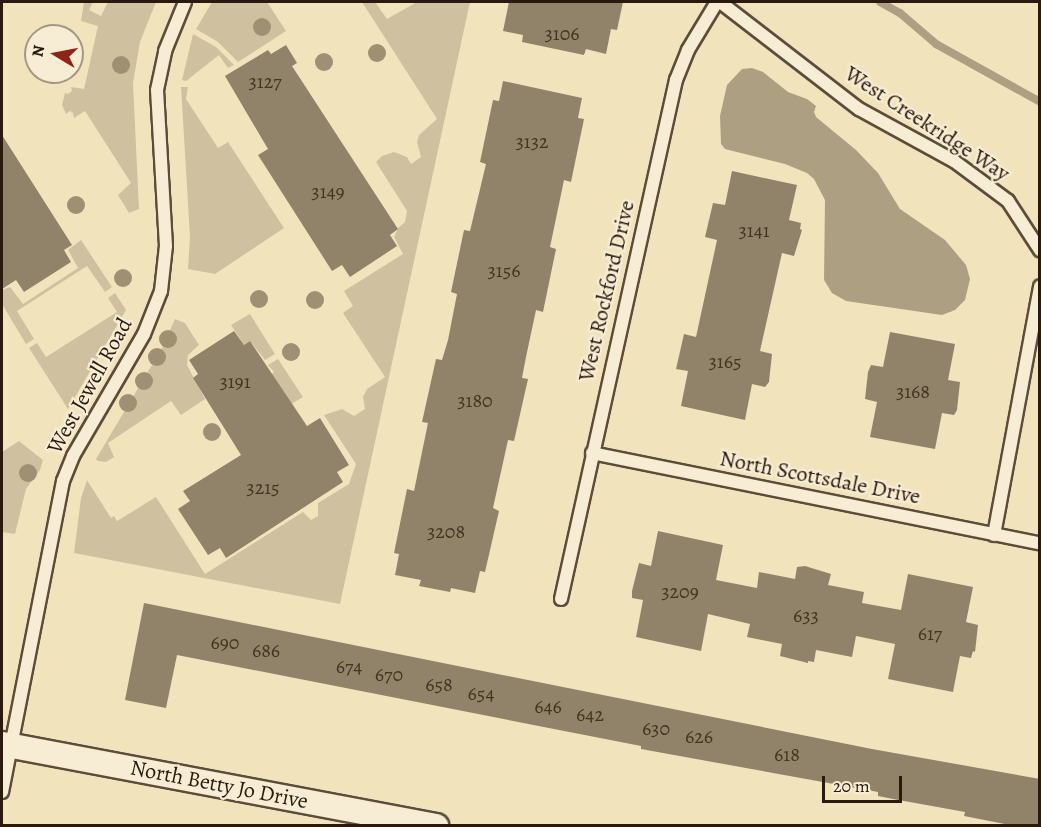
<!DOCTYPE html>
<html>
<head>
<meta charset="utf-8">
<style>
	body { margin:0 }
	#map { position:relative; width:1041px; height:827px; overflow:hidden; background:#f1e4bd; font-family:Alegreya,serif }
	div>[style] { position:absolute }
	.green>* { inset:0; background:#cfc19f }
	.water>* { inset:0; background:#ad9f81 }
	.stream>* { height:8px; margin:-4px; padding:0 4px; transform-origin:4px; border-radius:4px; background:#ad9f81 }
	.building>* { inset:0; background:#918369 }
	.roads { filter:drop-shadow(2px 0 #5c4c39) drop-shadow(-2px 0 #5c4c39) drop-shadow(0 2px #5c4c39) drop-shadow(0 -2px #5c4c39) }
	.lane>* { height:12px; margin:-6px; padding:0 6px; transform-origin:6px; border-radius:6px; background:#f6edd4 }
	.street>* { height:24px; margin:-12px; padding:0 12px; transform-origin:12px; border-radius:12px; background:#f6edd4 }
	.trees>* { width:18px; height:18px; margin:-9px; border-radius:50%; background:#9f9074 }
	span { translate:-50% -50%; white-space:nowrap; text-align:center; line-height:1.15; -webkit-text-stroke:4.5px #f6edd4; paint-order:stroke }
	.number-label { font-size:20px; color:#443424 }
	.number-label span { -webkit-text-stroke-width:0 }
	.street-label { font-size:22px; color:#2a190d }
	.frame { position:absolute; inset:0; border:3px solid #2a190d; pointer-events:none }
	.north { position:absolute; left:24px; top:24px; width:60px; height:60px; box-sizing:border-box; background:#f6edd4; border:2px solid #a49884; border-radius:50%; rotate:280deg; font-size:16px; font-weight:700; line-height:24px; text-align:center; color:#2a190d }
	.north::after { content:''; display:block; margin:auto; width:21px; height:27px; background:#8f2418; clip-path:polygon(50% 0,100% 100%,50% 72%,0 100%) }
	.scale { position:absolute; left:822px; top:776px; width:80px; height:27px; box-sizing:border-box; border:3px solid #2a190d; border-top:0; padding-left:8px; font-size:18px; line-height:21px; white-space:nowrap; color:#2a190d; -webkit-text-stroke:4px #f6edd4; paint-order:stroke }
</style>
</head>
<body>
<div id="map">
	<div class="green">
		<i style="clip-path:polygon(84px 2px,93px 2px,89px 10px,101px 16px,108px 2px,156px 2px,140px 42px,133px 83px,139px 209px,129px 213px,118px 195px,131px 183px,85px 111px,74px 118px,73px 113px,70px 111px,66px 114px,62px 105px,65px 93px,68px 94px,72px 91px,71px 87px,84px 89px,98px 26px,81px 21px)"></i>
		<i style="clip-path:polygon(212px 2px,267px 2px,286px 31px,238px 62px,218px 42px,196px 29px)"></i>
		<i style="clip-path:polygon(362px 2px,375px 2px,387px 19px,417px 2px,470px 2px,340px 604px,74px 553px,81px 498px,87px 480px,111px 518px,114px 516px,117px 521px,156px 497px,205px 574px,303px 512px,311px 520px,318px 516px,318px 503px,349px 484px,356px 464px,324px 415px,342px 409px,354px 416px,365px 409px,363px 397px,367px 389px,385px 377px,343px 313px,353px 306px,344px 291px,403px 254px,394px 237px,398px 228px,405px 222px,407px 211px,376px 162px,382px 156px,394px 152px,407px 157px,411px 164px,421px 157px,417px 142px,419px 135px,437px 119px)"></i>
		<i style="clip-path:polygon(193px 34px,216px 47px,234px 65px,228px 68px,219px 55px,186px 81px,182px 80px)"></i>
		<i style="clip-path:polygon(181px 87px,188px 87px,186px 99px,218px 148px,228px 142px,284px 228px,215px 274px,188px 269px,190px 237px)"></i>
		<i style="clip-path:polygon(81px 240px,112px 287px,105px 292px,87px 266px,17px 311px,34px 339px,26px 344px,2px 304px,2px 290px,10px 287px,23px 304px,78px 268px,68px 250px)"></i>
		<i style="clip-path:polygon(115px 293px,126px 310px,68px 409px,29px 348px,37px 343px,46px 357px,117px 312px,108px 298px)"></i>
		<i style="clip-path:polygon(250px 314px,275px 354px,265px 360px,250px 341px,244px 345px,231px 325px)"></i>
		<i style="clip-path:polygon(175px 319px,185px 323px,199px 345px,188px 355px,187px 365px,205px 399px,181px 415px,171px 401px,108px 443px,114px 457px,106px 462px,98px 461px,96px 459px,162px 348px)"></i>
		<i style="clip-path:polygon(278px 359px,303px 397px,283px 409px,272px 374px,274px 372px,268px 365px)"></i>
		<i style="clip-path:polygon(19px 441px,43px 460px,40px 470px,26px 489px,15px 534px,2px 532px,2px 452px)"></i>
	</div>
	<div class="water">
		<i style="clip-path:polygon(752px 68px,763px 72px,788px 92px,807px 99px,816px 106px,814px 112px,816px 117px,856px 150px,878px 173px,900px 209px,945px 240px,966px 265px,970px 279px,965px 300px,955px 310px,942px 315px,846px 301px,832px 293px,824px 280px,825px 200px,814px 179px,807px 173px,785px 164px,725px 149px,721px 144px,720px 116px,727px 85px,742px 69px)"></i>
	</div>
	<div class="stream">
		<i style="left:880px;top:2px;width:23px;rotate:29deg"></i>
		<i style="left:900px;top:13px;width:48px;rotate:40.7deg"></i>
		<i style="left:936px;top:44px;width:119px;rotate:29.1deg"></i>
	</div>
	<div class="building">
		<i style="clip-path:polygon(509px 2px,623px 2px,617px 30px,611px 29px,606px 54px,586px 49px,584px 55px,522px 42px,523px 35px,503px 31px)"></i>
		<i style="clip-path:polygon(286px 45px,297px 63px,292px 66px,398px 229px,390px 235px,397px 246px,350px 277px,342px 265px,332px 271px,258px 155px,268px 149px,225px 76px,268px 50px,271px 54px)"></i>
		<i style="clip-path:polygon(503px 81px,582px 98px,578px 118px,584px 119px,571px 182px,564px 180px,554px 228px,550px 247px,556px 249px,543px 312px,536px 310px,526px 357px,522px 378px,528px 379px,514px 441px,508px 440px,493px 508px,499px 511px,485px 572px,480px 571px,475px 593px,451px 588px,450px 592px,419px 586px,421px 580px,395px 575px,399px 554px,394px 553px,407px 489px,414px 491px,428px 423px,422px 422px,436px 359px,442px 360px,448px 340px,457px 294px,451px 292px,464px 230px,470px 231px,486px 164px,480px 162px,493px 100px,499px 101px)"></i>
		<i style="clip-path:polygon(2px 135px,72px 245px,64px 250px,71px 262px,24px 292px,16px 280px,2px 289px)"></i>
		<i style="clip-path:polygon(732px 171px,797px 185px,789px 220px,801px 223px,800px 229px,802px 230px,794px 256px,782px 253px,760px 351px,772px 354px,769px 382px,765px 387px,752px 384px,745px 420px,681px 406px,688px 371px,676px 369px,684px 334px,696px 337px,717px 240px,705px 237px,713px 203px,725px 205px)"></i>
		<i style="clip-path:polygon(234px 331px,244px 345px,250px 341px,307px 426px,320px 418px,349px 465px,337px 472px,343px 482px,226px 558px,220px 548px,208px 555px,178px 509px,190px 501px,183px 491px,241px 455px,193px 378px,198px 374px,189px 360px)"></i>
		<i style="clip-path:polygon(890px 332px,955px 344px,948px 380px,960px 382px,957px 410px,954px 415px,942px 413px,935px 449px,870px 437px,877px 402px,865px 399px,868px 372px,871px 365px,883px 367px)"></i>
		<i style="clip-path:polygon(658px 531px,723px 545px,716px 580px,757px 588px,759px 572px,795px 579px,797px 567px,805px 566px,831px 574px,828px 585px,864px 592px,862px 603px,901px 610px,908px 574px,973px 587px,966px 622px,978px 625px,975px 652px,973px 651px,971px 658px,960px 656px,953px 692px,888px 679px,895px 644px,856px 636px,852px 657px,816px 650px,814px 662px,808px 661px,808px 663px,780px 656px,782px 644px,747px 637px,750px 624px,708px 614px,701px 651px,636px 637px,643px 600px,632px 598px,632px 591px,639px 563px,651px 566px)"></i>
		<i style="clip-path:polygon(144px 603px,872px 749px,1040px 779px,1040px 825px,1010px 825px,964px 816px,965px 812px,893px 799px,878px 796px,878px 792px,641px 749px,641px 746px,177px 655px,166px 708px,125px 700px)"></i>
	</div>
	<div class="roads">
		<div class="lane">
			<i style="left:720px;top:2px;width:175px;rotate:37.6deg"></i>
			<i style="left:859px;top:109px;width:108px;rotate:28.7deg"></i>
			<i style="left:954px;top:161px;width:67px;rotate:36.5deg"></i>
			<i style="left:1008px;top:201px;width:59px;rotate:56.9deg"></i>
			<i style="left:592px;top:453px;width:457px;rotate:11.4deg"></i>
			<i style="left:994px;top:535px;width:253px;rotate:-79.5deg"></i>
			<i style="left:561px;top:599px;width:532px;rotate:-77.51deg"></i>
			<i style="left:676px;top:80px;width:32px;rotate:-68deg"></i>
			<i style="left:688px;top:50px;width:56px;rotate:-58.9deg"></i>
			<i style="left:2px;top:792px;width:317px;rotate:-78.9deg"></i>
			<i style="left:63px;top:481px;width:27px;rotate:-68deg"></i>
			<i style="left:73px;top:456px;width:141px;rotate:-59.8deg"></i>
			<i style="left:144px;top:334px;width:46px;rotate:-68.4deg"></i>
			<i style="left:161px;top:291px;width:45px;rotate:-83.7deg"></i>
			<i style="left:166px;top:246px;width:156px;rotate:-93.3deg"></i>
			<i style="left:157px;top:90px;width:40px;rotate:-78deg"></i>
			<i style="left:165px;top:51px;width:53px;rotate:-67.8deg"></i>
		</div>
		<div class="street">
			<i style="left:2px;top:744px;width:442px;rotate:10.7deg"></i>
		</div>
	</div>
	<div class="trees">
		<i style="left:262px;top:27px"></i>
		<i style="left:377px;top:53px"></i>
		<i style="left:324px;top:62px"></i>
		<i style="left:121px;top:65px"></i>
		<i style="left:76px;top:205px"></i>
		<i style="left:123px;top:278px"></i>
		<i style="left:259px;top:299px"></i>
		<i style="left:315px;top:300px"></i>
		<i style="left:168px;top:339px"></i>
		<i style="left:291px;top:352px"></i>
		<i style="left:157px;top:357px"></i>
		<i style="left:144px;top:381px"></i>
		<i style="left:128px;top:403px"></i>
		<i style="left:212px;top:432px"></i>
		<i style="left:28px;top:473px"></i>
	</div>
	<div class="number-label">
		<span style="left:562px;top:33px">3106</span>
		<span style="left:265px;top:81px">3127</span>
		<span style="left:532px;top:141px">3132</span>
		<span style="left:328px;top:191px">3149</span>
		<span style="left:754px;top:230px">3141</span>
		<span style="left:504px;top:270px">3156</span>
		<span style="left:725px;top:361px">3165</span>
		<span style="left:235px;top:381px">3191</span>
		<span style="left:913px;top:391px">3168</span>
		<span style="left:475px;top:400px">3180</span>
		<span style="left:263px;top:487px">3215</span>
		<span style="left:446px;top:531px">3208</span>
		<span style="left:680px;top:591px">3209</span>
		<span style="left:806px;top:615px">633</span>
		<span style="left:930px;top:633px">617</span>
		<span style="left:225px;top:642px">690</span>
		<span style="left:266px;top:650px">686</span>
		<span style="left:349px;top:666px">674</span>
		<span style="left:389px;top:674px">670</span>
		<span style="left:439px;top:684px">658</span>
		<span style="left:481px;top:693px">654</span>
		<span style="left:548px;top:706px">646</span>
		<span style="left:590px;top:714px">642</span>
		<span style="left:656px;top:728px">630</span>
		<span style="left:699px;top:736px">626</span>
		<span style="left:787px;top:754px">618</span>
	</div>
	<div class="street-label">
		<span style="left:927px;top:124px;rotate:33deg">West Creekridge Way</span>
		<span style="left:607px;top:291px;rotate:-77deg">West Rockford Drive</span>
		<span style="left:90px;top:386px;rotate:-61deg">West Jewell Road</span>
		<span style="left:820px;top:478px;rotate:11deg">North Scottsdale Drive</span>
		<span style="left:219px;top:785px;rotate:11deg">North Betty Jo Drive</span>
	</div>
	<div class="frame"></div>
	<div class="north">N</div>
	<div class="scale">20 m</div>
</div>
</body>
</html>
